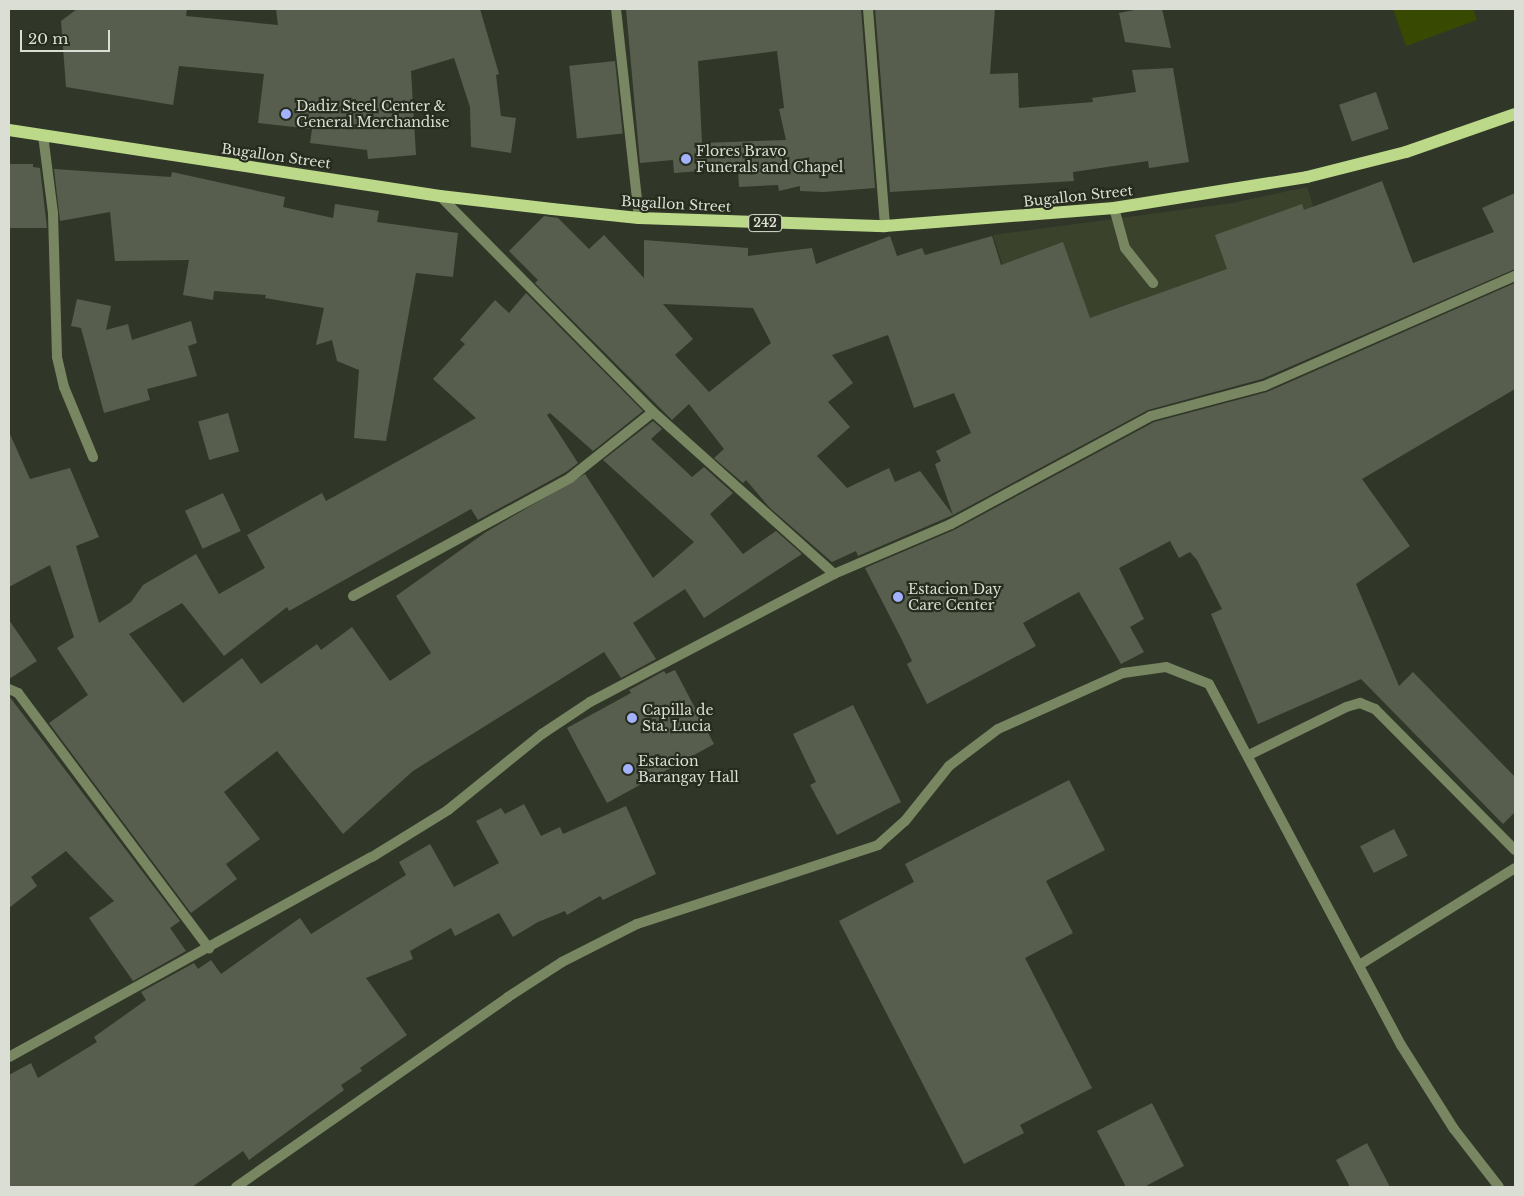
<!DOCTYPE html>
<html>
<head>
<meta charset="utf-8">
<style>
	body { margin:0 }
	#map { position:relative; width:1524px; height:1196px; overflow:hidden; background:#313728; font-family:"Libre Baskerville",serif }
	div>[style] { position:absolute }
	.built>* { inset:0; background:#3a422c }
	.green>* { inset:0; background:#384a02 }
	.building>* { inset:0; background:#585e4e; transform-origin:0 0 }
	.lane>* { height:10px; margin:-5px; padding:0 5px; transform-origin:5px; border-radius:5px; background:#788661 }
	.street>* { height:10px; margin:-5px; padding:0 5px; transform-origin:5px; border-radius:5px; background:#788661 }
	.primary>* { height:12px; margin:-6px; padding:0 6px; transform-origin:6px; border-radius:6px; background:#bcd889 }
	.dots>* { width:14px; height:14px; translate:-50% -50%; box-sizing:border-box; border:2px solid #272d1e; border-radius:50% }
	span { translate:-50% -50%; white-space:nowrap; text-align:center; line-height:1.15; -webkit-text-stroke:4.5px #272d1e; paint-order:stroke }
	.shield-label span { padding:1px 4px; background:#272d1e; border:1px solid; border-radius:4px; -webkit-text-stroke-width:0 }
	.shield-label { font-size:12px; color:#daded4; font-weight:700 }
	.poi-label { font-size:14px; color:#daded4 }
	.left { translate:0 -50%; text-align:left }
	.street-label { font-size:14px; color:#daded4 }
	.frame { position:absolute; inset:0; border:10px solid #daded4; pointer-events:none }
	.scale { position:absolute; left:20px; top:30px; width:90px; height:22px; box-sizing:border-box; border:2px solid #daded4; border-top:0; padding-left:6px; font-size:15px; line-height:18px; white-space:nowrap; color:#daded4; -webkit-text-stroke:4px #272d1e; paint-order:stroke }
</style>
</head>
<body>
<div id="map">
	<div class="built">
		<i style="clip-path:polygon(1307px 187px,1343px 300px,1049px 407px,993px 235px,1233px 203px)"></i>
	</div>
	<div class="green">
		<i style="clip-path:polygon(1393px 9px,1473px 9px,1477px 20px,1406px 46px)"></i>
	</div>
	<div class="building">
		<i style="clip-path:polygon(77px 9px,187px 9px,186px 16px,278px 25px,276px 9px,480px 9px,499px 74px,496px 75px,501px 116px,516px 118px,511px 153px,471px 147px,470px 107px,454px 58px,411px 71px,416px 155px,368px 159px,367px 150px,310px 143px,312px 129px,258px 123px,264px 74px,179px 66px,173px 105px,66px 87px,61px 21px)"></i>
		<i style="clip-path:polygon(evenodd,626px 9px,861px 9px,875px 188px,824px 192px,800px 191px,800px 186px,779px 191px,778px 185px,739px 187px,738px 168px,674px 173px,673px 160px,640px 163px,626px 9px,777px 51px,784px 108px,779px 109px,786px 140px,702px 143px,698px 61px,777px 51px)"></i>
		<i style="clip-path:polygon(875px 9px,995px 9px,990px 74px,1018px 73px,1019px 108px,1093px 102px,1092px 98px,1136px 92px,1132px 70px,1173px 68px,1189px 162px,1149px 168px,1148px 161px,1073px 172px,1074px 181px,890px 192px)"></i>
		<i style="clip-path:polygon(1139px 9px,1162px 9px,1171px 48px,1125px 42px,1119px 13px)"></i>
		<i style="left:615px;top:61px;width:73px;height:46px;rotate:84deg"></i>
		<i style="left:1376px;top:92px;width:39px;height:39px;rotate:71deg"></i>
		<i style="clip-path:polygon(9px 164px,33px 164px,33px 167px,40px 168px,47px 228px,9px 228px)"></i>
		<i style="clip-path:polygon(54px 169px,171px 177px,172px 172px,285px 197px,283px 207px,333px 218px,335px 204px,379px 211px,377px 222px,458px 233px,453px 277px,416px 273px,386px 441px,354px 438px,359px 370px,337px 361px,332px 340px,316px 345px,324px 308px,265px 298px,266px 295px,214px 291px,213px 300px,183px 295px,189px 260px,115px 261px,110px 212px,60px 221px)"></i>
		<i style="clip-path:polygon(evenodd,1382px 181px,1413px 263px,1494px 232px,1482px 208px,1515px 193px,1515px 269px,1262px 379px,1148px 410px,953px 515px,935px 464px,941px 461px,936px 451px,971px 433px,954px 393px,914px 408px,888px 335px,832px 355px,853px 383px,828px 402px,850px 427px,817px 456px,847px 488px,889px 468px,895px 482px,920px 471px,953px 515px,858px 556px,856px 551px,832px 562px,770px 508px,746px 480px,743px 483px,714px 458px,724px 449px,689px 404px,672px 420px,535px 283px,538px 280px,509px 251px,544px 216px,558px 218px,589px 249px,604px 235px,644px 278px,644px 240px,748px 248px,748px 256px,812px 248px,816px 264px,890px 236px,897px 256px,922px 248px,925px 255px,992px 236px,1001px 265px,1063px 242px,1090px 318px,1227px 269px,1215px 235px,1302px 204px,1304px 210px,1382px 181px,663px 304px,753px 308px,771px 343px,709px 392px,675px 355px,693px 339px,663px 304px)"></i>
		<i style="clip-path:polygon(1515px 283px,1515px 389px,1362px 479px,1410px 546px,1356px 584px,1399px 686px,1413px 672px,1515px 777px,1515px 812px,1503px 824px,1361px 679px,1258px 724px,1211px 614px,1222px 609px,1197px 560px,1190px 552px,1179px 558px,1170px 541px,1119px 568px,1144px 619px,1130px 627px,1144px 652px,1121px 664px,1079px 592px,1023px 623px,1036px 646px,927px 704px,907px 664px,912px 661px,902px 640px,865px 568px,954px 530px,1154px 422px,1267px 392px)"></i>
		<i style="clip-path:polygon(526px 293px,643px 411px,593px 451px,550px 413px,547px 415px,578px 463px,566px 472px,478px 520px,471px 509px,289px 611px,287px 607px,224px 656px,182px 603px,129px 634px,183px 703px,242px 658px,261px 684px,317px 644px,321px 650px,352px 627px,390px 681px,431px 653px,396px 596px,486px 532px,585px 474px,653px 578px,694px 542px,603px 460px,653px 421px,662px 429px,651px 439px,692px 477px,704px 467px,733px 493px,710px 514px,743px 554px,776px 531px,802px 554px,704px 618px,685px 589px,633px 623px,656px 659px,621px 678px,604px 652px,413px 771px,343px 834px,277px 751px,224px 792px,260px 839px,226px 864px,237px 879px,191px 913px,49px 723px,88px 695px,57px 648px,74px 637px,50px 565px,9px 587px,9px 432px,30px 479px,70px 468px,99px 537px,76px 546px,99px 623px,131px 602px,143px 585px,196px 554px,219px 594px,265px 568px,247px 535px,322px 493px,326px 501px,476px 418px,433px 379px,465px 344px,460px 340px,495px 300px,509px 313px)"></i>
		<i style="clip-path:polygon(77px 299px,111px 306px,106px 330px,128px 324px,132px 340px,191px 321px,197px 343px,188px 346px,197px 376px,147px 389px,150px 400px,104px 413px,81px 328px,71px 326px)"></i>
		<i style="left:228px;top:413px;width:40px;height:31px;rotate:74deg"></i>
		<i style="left:223px;top:493px;width:42px;height:42px;rotate:65deg"></i>
		<i style="clip-path:polygon(9px 620px,37px 661px,9px 679px)"></i>
		<i style="clip-path:polygon(675px 670px,714px 744px,607px 803px,567px 728px,631px 693px,629px 690px,664px 671px,666px 674px)"></i>
		<i style="clip-path:polygon(9px 696px,180px 921px,170px 928px,186px 951px,133px 981px,89px 918px,114px 901px,66px 851px,31px 877px,37px 886px,9px 908px)"></i>
		<i style="clip-path:polygon(853px 705px,901px 802px,837px 835px,810px 785px,816px 782px,793px 734px)"></i>
		<i style="clip-path:polygon(1069px 780px,1105px 850px,1046px 881px,1073px 933px,1025px 958px,1092px 1088px,1020px 1125px,1024px 1133px,964px 1164px,839px 921px,914px 882px,905px 864px)"></i>
		<i style="clip-path:polygon(524px 804px,541px 836px,560px 827px,563px 834px,626px 806px,656px 874px,603px 900px,600px 896px,567px 915px,565px 911px,538px 922px,513px 937px,499px 913px,455px 936px,451px 928px,410px 951px,413px 959px,366px 978px,407px 1035px,360px 1068px,362px 1071px,341px 1085px,344px 1090px,249px 1160px,243px 1151px,192px 1187px,9px 1187px,9px 1075px,31px 1063px,38px 1078px,97px 1042px,94px 1037px,146px 1000px,141px 992px,194px 963px,198px 969px,211px 960px,221px 974px,300px 918px,311px 934px,406px 875px,399px 862px,430px 844px,454px 887px,499px 863px,476px 821px,501px 808px,505px 814px)"></i>
		<i style="left:1394px;top:829px;width:30px;height:38px;rotate:63deg"></i>
		<i style="clip-path:polygon(1152px 1103px,1184px 1166px,1144px 1187px,1126px 1187px,1097px 1131px)"></i>
		<i style="clip-path:polygon(1367px 1143px,1390px 1187px,1350px 1187px,1336px 1160px)"></i>
	</div>
	<div class="lane">
		<i style="left:1114px;top:208px;width:41px;rotate:74.6deg"></i>
		<i style="left:1125px;top:248px;width:45px;rotate:51.3deg"></i>
		<i style="left:1249px;top:755px;width:108px;rotate:-26.3deg"></i>
		<i style="left:1346px;top:707px;width:15px;rotate:-16deg"></i>
		<i style="left:1360px;top:703px;width:16px;rotate:22deg"></i>
		<i style="left:1375px;top:709px;width:199px;rotate:45.2deg"></i>
		<i style="left:637px;top:924px;width:254px;rotate:-18.1deg"></i>
		<i style="left:878px;top:845px;width:36px;rotate:-42deg"></i>
		<i style="left:905px;top:821px;width:70px;rotate:-51.3deg"></i>
		<i style="left:949px;top:766px;width:61px;rotate:-37.1deg"></i>
		<i style="left:998px;top:729px;width:137px;rotate:-24.1deg"></i>
		<i style="left:1123px;top:673px;width:43px;rotate:-7.9deg"></i>
		<i style="left:1166px;top:667px;width:46px;rotate:21.6deg"></i>
		<i style="left:1209px;top:684px;width:409px;rotate:62deg"></i>
		<i style="left:1401px;top:1045px;width:99px;rotate:57.8deg"></i>
		<i style="left:1454px;top:1129px;width:73px;rotate:52.2deg"></i>
		<i style="left:1361px;top:964px;width:181px;rotate:-31.9deg"></i>
	</div>
	<div class="street">
		<i style="left:616px;top:9px;width:210px;rotate:83.7deg"></i>
		<i style="left:868px;top:9px;width:218px;rotate:85.5deg"></i>
		<i style="left:43px;top:135px;width:79px;rotate:82.7deg"></i>
		<i style="left:53px;top:213px;width:144px;rotate:88.4deg"></i>
		<i style="left:57px;top:357px;width:31px;rotate:77deg"></i>
		<i style="left:64px;top:387px;width:76px;rotate:67.5deg"></i>
		<i style="left:440px;top:196px;width:303px;rotate:45.4deg"></i>
		<i style="left:653px;top:412px;width:243px;rotate:41.8deg"></i>
		<i style="left:353px;top:596px;width:247px;rotate:-28.5deg"></i>
		<i style="left:570px;top:478px;width:106px;rotate:-38.5deg"></i>
		<i style="left:9px;top:689px;width:10px;rotate:24deg"></i>
		<i style="left:18px;top:693px;width:319px;rotate:53.2deg"></i>
		<i style="left:9px;top:1057px;width:414px;rotate:-28.9deg"></i>
		<i style="left:372px;top:857px;width:89px;rotate:-31.7deg"></i>
		<i style="left:448px;top:810px;width:121px;rotate:-39deg"></i>
		<i style="left:542px;top:734px;width:58px;rotate:-33.7deg"></i>
		<i style="left:590px;top:702px;width:276px;rotate:-27.7deg"></i>
		<i style="left:834px;top:574px;width:127px;rotate:-23.1deg"></i>
		<i style="left:951px;top:524px;width:227px;rotate:-28.4deg"></i>
		<i style="left:1151px;top:416px;width:117px;rotate:-14.9deg"></i>
		<i style="left:1264px;top:386px;width:274px;rotate:-23.7deg"></i>
		<i style="left:236px;top:1187px;width:332px;rotate:-34.9deg"></i>
		<i style="left:508px;top:997px;width:64px;rotate:-32.9deg"></i>
		<i style="left:562px;top:962px;width:84px;rotate:-26.9deg"></i>
	</div>
	<div class="primary">
		<i style="left:9px;top:130px;width:436px;rotate:8.7deg"></i>
		<i style="left:440px;top:196px;width:113px;rotate:6.6deg"></i>
		<i style="left:552px;top:209px;width:87px;rotate:5.9deg"></i>
		<i style="left:639px;top:218px;width:246px;rotate:1.9deg"></i>
		<i style="left:885px;top:226px;width:230px;rotate:-4.5deg"></i>
		<i style="left:1114px;top:208px;width:195px;rotate:-9.1deg"></i>
		<i style="left:1307px;top:177px;width:102px;rotate:-14.2deg"></i>
		<i style="left:1406px;top:152px;width:115px;rotate:-19.2deg"></i>
	</div>
	<div class="dots">
		<i style="left:286px;top:114px;background:#a2b2fd"></i>
		<i style="left:686px;top:159px;background:#a2b2fd"></i>
		<i style="left:898px;top:597px;background:#a2b2fd"></i>
		<i style="left:632px;top:718px;background:#a2b2fd"></i>
		<i style="left:628px;top:769px;background:#a2b2fd"></i>
	</div>
	<div class="shield-label">
		<span style="left:765px;top:223px">242</span>
	</div>
	<div class="poi-label">
		<span class="left" style="left:296px;top:114px">Dadiz Steel Center &amp;<br>General Merchandise</span>
		<span class="left" style="left:696px;top:159px">Flores Bravo<br>Funerals and Chapel</span>
		<span class="left" style="left:908px;top:597px">Estacion Day<br>Care Center</span>
		<span class="left" style="left:642px;top:718px">Capilla de<br>Sta. Lucia</span>
		<span class="left" style="left:638px;top:769px">Estacion<br>Barangay Hall</span>
	</div>
	<div class="street-label">
		<span style="left:276px;top:156px;rotate:8deg">Bugallon Street</span>
		<span style="left:1078px;top:196px;rotate:-6deg">Bugallon Street</span>
		<span style="left:676px;top:204px;rotate:3deg">Bugallon Street</span>
	</div>
	<div class="frame"></div>
	<div class="scale">20 m</div>
</div>
</body>
</html>
